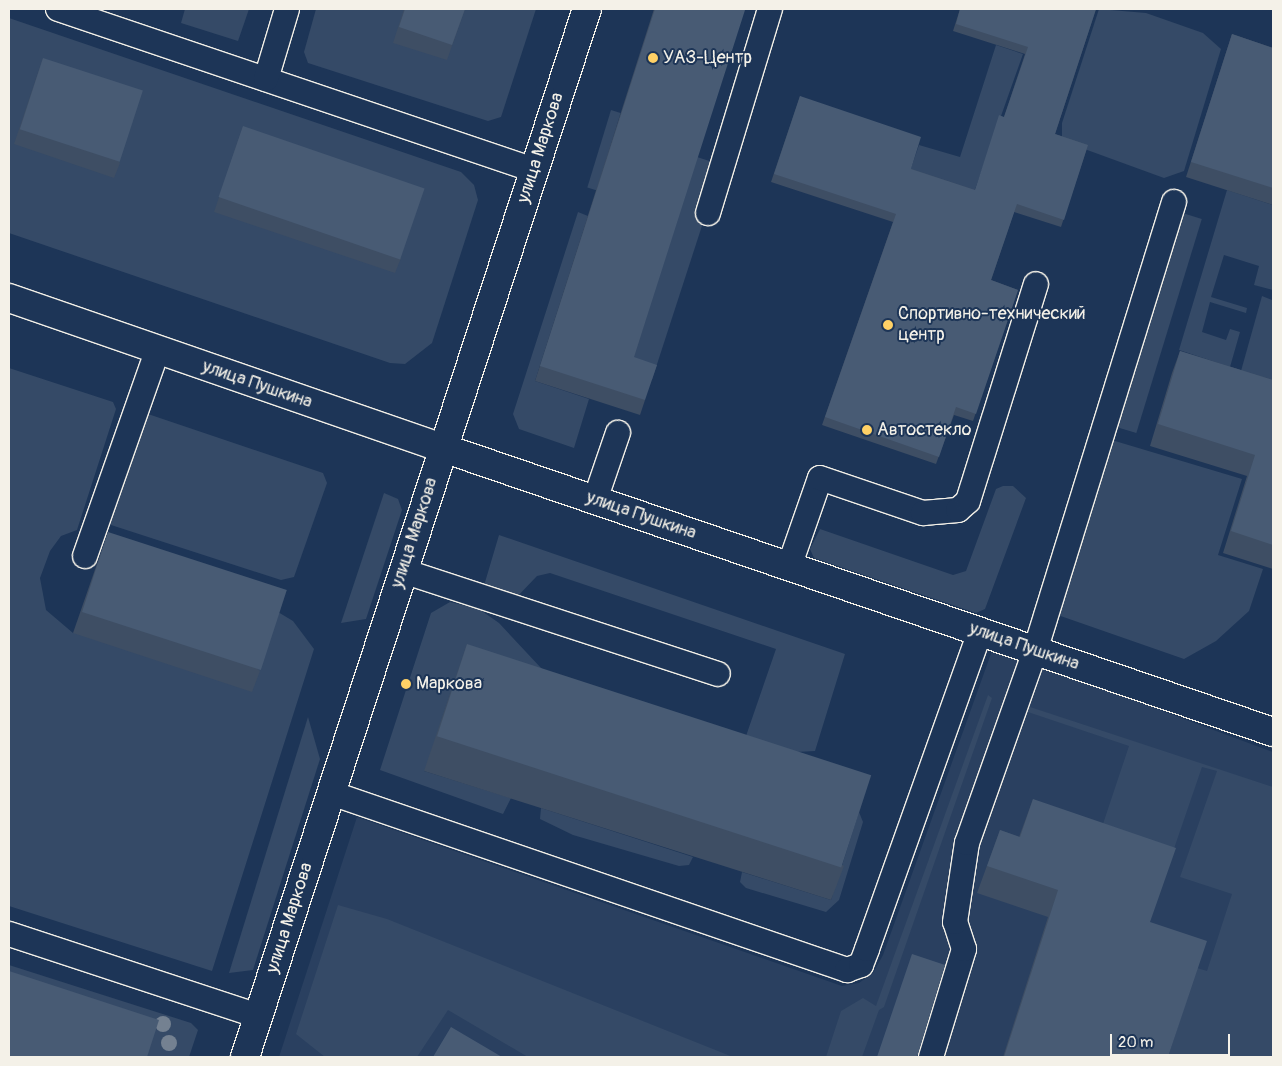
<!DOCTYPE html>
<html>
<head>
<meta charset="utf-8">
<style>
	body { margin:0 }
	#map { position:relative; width:1282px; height:1066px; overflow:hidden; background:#1d3557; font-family:Pangolin,sans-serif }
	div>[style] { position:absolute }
	.built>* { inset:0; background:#2a4060 }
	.green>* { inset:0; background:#354a67; transform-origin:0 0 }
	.roads { filter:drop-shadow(1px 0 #f4f1e8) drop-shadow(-1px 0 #f4f1e8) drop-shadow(0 1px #f4f1e8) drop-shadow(0 -1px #f4f1e8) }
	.lane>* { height:24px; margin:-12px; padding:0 12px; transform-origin:12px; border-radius:12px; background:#1d3557 }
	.street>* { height:28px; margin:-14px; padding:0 14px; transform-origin:14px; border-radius:14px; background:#1d3557 }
	.secondary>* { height:28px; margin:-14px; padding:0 14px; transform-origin:14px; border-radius:14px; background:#1d3557 }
	.trees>* { width:16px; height:16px; margin:-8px; border-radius:50%; background:#748191 }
	.wall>* { inset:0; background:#3e4e64 }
	.building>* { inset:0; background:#485b74; transform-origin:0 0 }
	.dots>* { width:14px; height:14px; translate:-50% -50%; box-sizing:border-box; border:2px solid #1d3557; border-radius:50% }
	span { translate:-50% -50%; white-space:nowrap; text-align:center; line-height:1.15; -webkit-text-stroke:4px #1d3557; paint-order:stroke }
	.poi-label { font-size:18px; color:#f4f1e8 }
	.left { translate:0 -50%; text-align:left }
	.street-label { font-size:18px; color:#f4f1e8 }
	.frame { position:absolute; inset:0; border:10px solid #f4f1e8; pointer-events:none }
	.scale { position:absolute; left:1110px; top:1034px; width:120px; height:22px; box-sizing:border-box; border:2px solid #f4f1e8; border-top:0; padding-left:6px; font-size:15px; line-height:18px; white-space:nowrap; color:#f4f1e8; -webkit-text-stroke:4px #1d3557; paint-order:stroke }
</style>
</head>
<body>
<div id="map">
	<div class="built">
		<i style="clip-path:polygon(993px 648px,1273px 752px,1273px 1057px,279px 1057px,357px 817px,842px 986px,859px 983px,873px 973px,883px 955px)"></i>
	</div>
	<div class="green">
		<i style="clip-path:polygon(185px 9px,249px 9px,238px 41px,181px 23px)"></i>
		<i style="clip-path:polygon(316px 9px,536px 9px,501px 117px,488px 121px,308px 63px,304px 52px)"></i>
		<i style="clip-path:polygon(1099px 9px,1146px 13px,1203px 33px,1221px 49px,1184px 171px,1164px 178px,1068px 143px,1062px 137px,1062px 123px)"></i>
		<i style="clip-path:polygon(9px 18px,461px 172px,474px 185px,478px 200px,432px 343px,405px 364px,390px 363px,9px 233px)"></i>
		<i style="clip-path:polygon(996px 45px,1023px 54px,972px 198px,908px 177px,919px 145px,960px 157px)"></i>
		<i style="left:611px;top:110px;width:10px;height:81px;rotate:17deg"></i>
		<i style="left:697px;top:157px;width:26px;height:226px;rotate:18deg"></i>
		<i style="clip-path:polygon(1227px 190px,1273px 205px,1273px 290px,1254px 285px,1259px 266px,1224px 255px,1211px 297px,1247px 308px,1246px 313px,1210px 302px,1202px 332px,1226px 340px,1230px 329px,1240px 332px,1230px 367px,1179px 350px)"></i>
		<i style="left:1176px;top:211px;width:27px;height:224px;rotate:17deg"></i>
		<i style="clip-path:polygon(578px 212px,588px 216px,535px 381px,589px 399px,574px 448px,519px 429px,513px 414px)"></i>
		<i style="clip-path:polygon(1262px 296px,1272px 300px,1273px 381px,1241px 371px)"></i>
		<i style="clip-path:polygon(9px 368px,113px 402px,116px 409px,77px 530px,61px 536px,50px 551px,40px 578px,46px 610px,73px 633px,278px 612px,293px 621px,314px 649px,212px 971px,9px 906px)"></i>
		<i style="clip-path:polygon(148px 414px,323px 473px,327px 483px,294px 577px,281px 580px,108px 524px,144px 415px)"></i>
		<i style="clip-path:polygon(1105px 438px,1242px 479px,1218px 555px,1263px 569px,1249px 611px,1216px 641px,1184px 659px,1052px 613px)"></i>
		<i style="clip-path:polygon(1003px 486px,1013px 486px,1026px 498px,985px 609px,976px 613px,814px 558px,810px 549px,820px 529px,953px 575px,966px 571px,996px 489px)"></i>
		<i style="clip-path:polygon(384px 493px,398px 499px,402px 510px,366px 619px,341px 623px)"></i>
		<i style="clip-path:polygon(499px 535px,845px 654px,815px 751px,796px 752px,746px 736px,776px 649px,550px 573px,537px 576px,515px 599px,483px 589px)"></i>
		<i style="clip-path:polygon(450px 602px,479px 609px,499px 623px,556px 684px,424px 771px,511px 798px,503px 814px,380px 770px,431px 613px)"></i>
		<i style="clip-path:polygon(988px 695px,992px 698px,884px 1007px,879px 1010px,862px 1057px,826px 1057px,841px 1011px,863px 998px,876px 1006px)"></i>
		<i style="clip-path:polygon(1021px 704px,1273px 787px,1273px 1057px,1168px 1057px,1197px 968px,1207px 971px,1232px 894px,1180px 877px,1217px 771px,1202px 767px,1166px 872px,1095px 848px,1129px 746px,1019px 709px)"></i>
		<i style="clip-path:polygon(308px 717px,320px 759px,253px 970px,229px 973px)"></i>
		<i style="clip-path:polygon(541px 808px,693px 857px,689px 865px,679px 866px,573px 835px,540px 819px)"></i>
		<i style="clip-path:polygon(859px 812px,863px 822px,839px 900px,826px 912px,746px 888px,740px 882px,742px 872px,831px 900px)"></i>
		<i style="clip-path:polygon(338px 905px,387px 919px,733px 1057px,528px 1057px,448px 1010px,417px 1057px,325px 1057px,296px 1034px)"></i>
		<i style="clip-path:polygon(9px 965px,191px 1023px,198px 1030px,189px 1057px,146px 1057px,9px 988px)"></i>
	</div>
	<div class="roads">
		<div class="lane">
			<i style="left:58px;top:9px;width:502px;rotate:18.69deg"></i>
			<i style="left:266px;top:79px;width:73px;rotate:-73.3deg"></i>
			<i style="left:708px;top:213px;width:213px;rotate:-73.1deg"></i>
			<i style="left:595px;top:500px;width:71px;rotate:-71.1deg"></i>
			<i style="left:85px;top:556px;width:217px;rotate:-70.6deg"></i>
			<i style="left:789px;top:567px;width:94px;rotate:-70.8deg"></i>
			<i style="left:820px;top:478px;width:109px;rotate:18.8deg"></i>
			<i style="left:923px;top:513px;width:35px;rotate:-5deg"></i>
			<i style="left:958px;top:510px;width:13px;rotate:-42deg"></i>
			<i style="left:968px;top:501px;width:227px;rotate:-72.6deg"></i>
			<i style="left:403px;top:571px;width:331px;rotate:18.1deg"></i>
			<i style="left:331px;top:793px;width:546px;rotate:18.93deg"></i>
			<i style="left:847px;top:970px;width:15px;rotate:-20deg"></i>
			<i style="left:861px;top:965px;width:17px;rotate:-69deg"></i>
			<i style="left:867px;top:949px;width:337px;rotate:-70.4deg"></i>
			<i style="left:9px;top:934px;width:262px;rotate:18.2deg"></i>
			<i style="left:931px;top:1057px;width:113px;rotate:-73deg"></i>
			<i style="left:964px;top:949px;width:28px;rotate:-108deg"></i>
			<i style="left:955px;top:922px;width:80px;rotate:-81.4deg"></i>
			<i style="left:967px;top:843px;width:204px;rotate:-70.5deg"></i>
			<i style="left:1035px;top:651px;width:470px;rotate:-72.8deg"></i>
		</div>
		<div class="street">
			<i style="left:443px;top:448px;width:877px;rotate:18.89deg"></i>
		</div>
		<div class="secondary">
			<i style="left:9px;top:298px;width:459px;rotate:19.1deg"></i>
			<i style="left:245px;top:1057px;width:1102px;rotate:-71.93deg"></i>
		</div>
	</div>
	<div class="trees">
		<i style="left:163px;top:1024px"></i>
		<i style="left:169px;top:1043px"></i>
	</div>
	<div class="wall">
		<i style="clip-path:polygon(404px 9px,465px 9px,447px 60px,393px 43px)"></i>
		<i style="clip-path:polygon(654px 9px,740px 9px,634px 357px,645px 400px,640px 415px,535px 381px)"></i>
		<i style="clip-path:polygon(960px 9px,1096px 9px,1055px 134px,1088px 145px,1061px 227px,1014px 212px,991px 280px,1018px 290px,973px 421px,954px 415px,936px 464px,822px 425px,893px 222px,771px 182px,800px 96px,911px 169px,975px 190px,1004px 117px,1025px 54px,953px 31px)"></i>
		<i style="clip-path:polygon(1232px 34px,1273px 48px,1273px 205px,1186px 177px)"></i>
		<i style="clip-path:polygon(43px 58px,120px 163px,114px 178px,14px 144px)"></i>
		<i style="clip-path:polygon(243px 126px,401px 258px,395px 273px,214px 212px)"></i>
		<i style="clip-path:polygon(1180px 351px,1273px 380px,1273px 569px,1223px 553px,1247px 476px,1150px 446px,1172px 373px)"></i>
		<i style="clip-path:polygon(108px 532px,260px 671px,252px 692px,73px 633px)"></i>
		<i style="clip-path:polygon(467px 644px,844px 866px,831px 900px,424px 771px,455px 679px)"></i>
		<i style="clip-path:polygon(1033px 799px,1150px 922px,1168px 1057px,1003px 1057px,1048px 917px,977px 893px,1000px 830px,1019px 837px)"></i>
	</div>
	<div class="building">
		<i style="clip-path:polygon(405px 9px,465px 9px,452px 45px,399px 27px)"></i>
		<i style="clip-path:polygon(655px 9px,740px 9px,745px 10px,634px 357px,657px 365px,645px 400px,540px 366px)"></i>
		<i style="clip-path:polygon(960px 9px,1096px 9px,1055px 134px,1088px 145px,1064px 220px,1017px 204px,991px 280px,1018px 290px,976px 414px,956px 407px,939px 457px,825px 417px,896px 214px,774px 174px,800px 96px,921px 137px,911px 169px,975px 190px,999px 115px,1004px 117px,1028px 47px,956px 24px)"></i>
		<i style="clip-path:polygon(1232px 34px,1273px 48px,1273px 188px,1191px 162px)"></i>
		<i style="left:43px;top:58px;width:105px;height:75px;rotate:18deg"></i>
		<i style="left:243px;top:126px;width:192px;height:75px;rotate:19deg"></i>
		<i style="clip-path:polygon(1180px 351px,1273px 380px,1273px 545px,1231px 531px,1255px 455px,1158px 424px)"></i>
		<i style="left:108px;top:532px;width:188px;height:84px;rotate:18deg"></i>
		<i style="left:467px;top:644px;width:425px;height:97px;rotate:18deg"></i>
		<i style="clip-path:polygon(1033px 799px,1176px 848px,1150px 922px,1207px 941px,1168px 1057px,1004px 1057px,1058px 890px,987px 866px,1000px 830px,1020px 837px)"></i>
		<i style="clip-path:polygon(912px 954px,945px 965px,917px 1057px,877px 1057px)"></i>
		<i style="clip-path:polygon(9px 971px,159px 1020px,147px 1057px,9px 1057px)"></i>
		<i style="clip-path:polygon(451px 1027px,502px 1057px,433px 1057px)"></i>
	</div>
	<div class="dots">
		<i style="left:653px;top:58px;background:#ffd166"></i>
		<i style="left:888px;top:325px;background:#ffd166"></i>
		<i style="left:867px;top:430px;background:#ffd166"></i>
		<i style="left:406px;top:684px;background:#ffd166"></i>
	</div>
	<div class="poi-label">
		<span class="left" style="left:663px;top:58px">УАЗ-Центр</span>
		<span class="left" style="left:898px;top:325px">Спортивно-технический<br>центр</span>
		<span class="left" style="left:877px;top:430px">Автостекло</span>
		<span class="left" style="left:416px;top:684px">Маркова</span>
	</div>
	<div class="street-label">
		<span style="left:541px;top:148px;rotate:-72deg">улица Маркова</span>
		<span style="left:257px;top:385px;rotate:19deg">улица Пушкина</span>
		<span style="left:641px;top:516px;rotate:19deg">улица Пушкина</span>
		<span style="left:415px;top:533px;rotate:-72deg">улица Маркова</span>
		<span style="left:1024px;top:647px;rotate:19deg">улица Пушкина</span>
		<span style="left:290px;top:918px;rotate:-72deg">улица Маркова</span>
	</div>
	<div class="frame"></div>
	<div class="scale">20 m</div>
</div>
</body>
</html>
